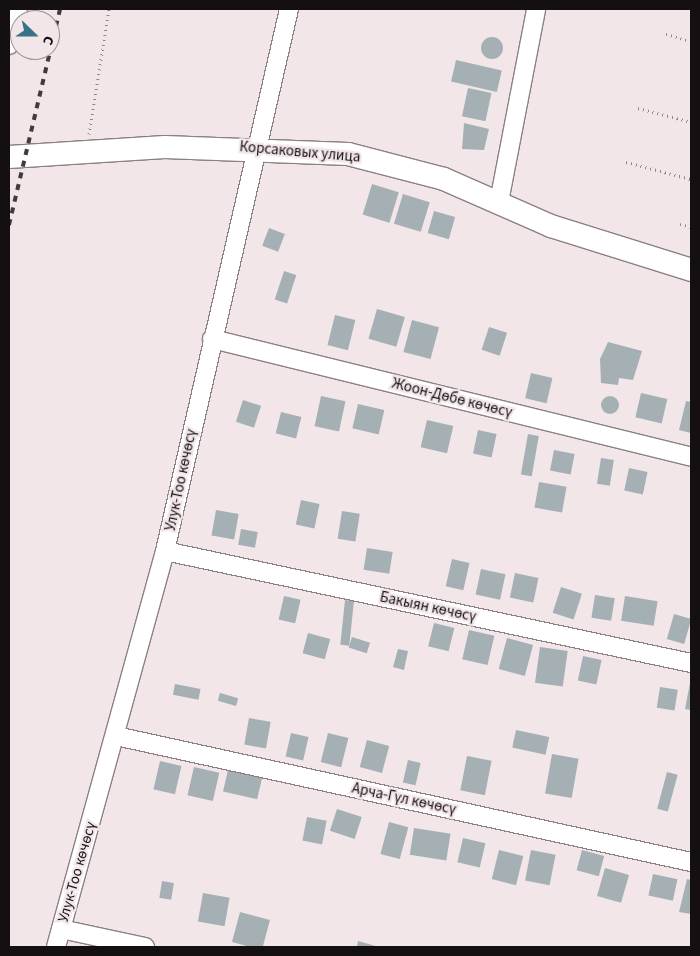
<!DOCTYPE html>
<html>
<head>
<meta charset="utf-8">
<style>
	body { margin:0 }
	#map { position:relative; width:700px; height:956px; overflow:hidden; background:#f2e6e9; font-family:"Source Sans 3",sans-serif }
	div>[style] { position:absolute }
	.building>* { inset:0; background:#a5b0b4; transform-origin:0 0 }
	.round { border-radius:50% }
	.path>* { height:3px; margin-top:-1.5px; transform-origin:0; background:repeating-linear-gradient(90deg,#8f8789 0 1px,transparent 0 5px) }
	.roads { filter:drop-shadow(1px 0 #8b8083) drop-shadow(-1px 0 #8b8083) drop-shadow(0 1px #8b8083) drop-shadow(0 -1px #8b8083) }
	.minor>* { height:18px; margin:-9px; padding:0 9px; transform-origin:9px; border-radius:9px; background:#fff }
	.tertiary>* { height:22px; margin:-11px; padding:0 11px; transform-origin:11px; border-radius:11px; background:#fff }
	.rail>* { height:4px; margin-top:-2px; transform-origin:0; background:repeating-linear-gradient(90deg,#403b3c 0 6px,transparent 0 12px) }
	span { translate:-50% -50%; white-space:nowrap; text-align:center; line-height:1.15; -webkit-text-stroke:4.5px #f2e6e9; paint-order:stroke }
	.street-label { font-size:15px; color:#141011 }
	.frame { position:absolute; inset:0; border:10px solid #141011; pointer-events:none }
	.north { position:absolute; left:10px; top:10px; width:50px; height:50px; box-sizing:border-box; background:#f2e6e9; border:1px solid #999093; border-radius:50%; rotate:112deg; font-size:14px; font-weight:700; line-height:20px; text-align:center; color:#141011 }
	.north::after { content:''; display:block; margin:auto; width:18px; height:22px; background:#347388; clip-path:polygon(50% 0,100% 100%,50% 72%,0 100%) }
</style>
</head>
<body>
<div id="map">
	<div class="building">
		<i class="round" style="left:481px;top:37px;width:22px;height:22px"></i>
		<i style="left:456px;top:60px;width:47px;height:22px;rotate:13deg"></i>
		<i style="left:468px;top:88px;width:24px;height:29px;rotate:12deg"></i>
		<i style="clip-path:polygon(464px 123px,489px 129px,484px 150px,462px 149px)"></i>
		<i style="left:372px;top:184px;width:28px;height:32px;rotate:17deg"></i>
		<i style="left:403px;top:194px;width:28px;height:31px;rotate:17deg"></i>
		<i style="left:434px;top:211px;width:22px;height:23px;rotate:16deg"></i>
		<i style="left:269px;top:228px;width:17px;height:19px;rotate:21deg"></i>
		<i style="left:284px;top:271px;width:13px;height:30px;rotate:18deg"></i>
		<i style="left:377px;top:309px;width:29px;height:31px;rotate:16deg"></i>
		<i style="left:335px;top:315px;width:21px;height:31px;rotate:14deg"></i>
		<i style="left:412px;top:320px;width:28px;height:33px;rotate:15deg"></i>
		<i style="left:489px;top:327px;width:19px;height:24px;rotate:18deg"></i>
		<i style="clip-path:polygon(608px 342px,642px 351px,633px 380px,619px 378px,618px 385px,601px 383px,600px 359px)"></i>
		<i style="left:531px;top:373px;width:22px;height:26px;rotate:13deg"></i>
		<i style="left:641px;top:393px;width:27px;height:25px;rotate:13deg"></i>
		<i class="round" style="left:601px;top:396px;width:18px;height:18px"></i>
		<i style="left:321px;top:396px;width:25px;height:31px;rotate:12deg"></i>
		<i style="left:243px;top:400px;width:19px;height:23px;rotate:18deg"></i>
		<i style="clip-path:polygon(686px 401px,691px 402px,691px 433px,679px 430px)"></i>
		<i style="left:358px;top:404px;width:27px;height:25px;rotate:13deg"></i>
		<i style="left:281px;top:412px;width:21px;height:22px;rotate:14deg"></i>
		<i style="left:427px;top:420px;width:27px;height:28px;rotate:13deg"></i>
		<i style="left:478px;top:430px;width:19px;height:24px;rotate:12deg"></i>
		<i style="left:528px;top:434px;width:11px;height:41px;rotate:10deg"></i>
		<i style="left:554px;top:450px;width:21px;height:21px;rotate:11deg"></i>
		<i style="left:601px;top:458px;width:13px;height:26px;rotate:9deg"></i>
		<i style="left:629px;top:468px;width:19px;height:23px;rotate:12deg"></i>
		<i style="left:539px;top:482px;width:28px;height:26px;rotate:10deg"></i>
		<i style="left:301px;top:500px;width:19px;height:25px;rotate:12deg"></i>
		<i style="left:216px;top:510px;width:23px;height:26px;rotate:10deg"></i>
		<i style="left:342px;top:511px;width:18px;height:28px;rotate:9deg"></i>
		<i style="left:241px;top:529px;width:17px;height:16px;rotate:10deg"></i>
		<i style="left:367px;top:548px;width:26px;height:22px;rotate:9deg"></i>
		<i style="left:452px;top:559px;width:18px;height:28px;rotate:13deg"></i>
		<i style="left:481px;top:569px;width:25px;height:26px;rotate:12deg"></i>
		<i style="left:515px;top:573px;width:24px;height:25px;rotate:12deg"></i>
		<i style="left:561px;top:587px;width:22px;height:27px;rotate:18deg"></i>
		<i style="left:595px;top:595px;width:20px;height:23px;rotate:9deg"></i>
		<i style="left:284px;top:596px;width:17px;height:24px;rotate:13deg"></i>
		<i style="left:625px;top:596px;width:33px;height:25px;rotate:9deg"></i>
		<i style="left:345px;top:600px;width:9px;height:45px;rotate:6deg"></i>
		<i style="left:674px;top:614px;width:18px;height:26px;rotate:16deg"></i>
		<i style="left:434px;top:623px;width:21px;height:24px;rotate:14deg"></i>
		<i style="left:469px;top:630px;width:26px;height:30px;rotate:13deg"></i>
		<i style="left:308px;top:633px;width:23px;height:21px;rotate:15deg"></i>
		<i style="left:352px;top:637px;width:19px;height:11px;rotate:18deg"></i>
		<i style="left:507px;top:638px;width:27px;height:32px;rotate:15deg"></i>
		<i style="left:540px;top:647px;width:28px;height:36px;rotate:8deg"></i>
		<i style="clip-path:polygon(398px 649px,408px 651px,404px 670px,393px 667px)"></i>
		<i style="left:583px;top:656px;width:19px;height:25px;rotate:12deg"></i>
		<i style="clip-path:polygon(690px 683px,691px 683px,691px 710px,685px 709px)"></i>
		<i style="left:175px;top:684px;width:26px;height:11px;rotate:11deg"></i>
		<i style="left:660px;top:687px;width:18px;height:21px;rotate:9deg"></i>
		<i style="left:220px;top:693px;width:19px;height:8px;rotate:16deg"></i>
		<i style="left:249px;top:718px;width:22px;height:27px;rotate:10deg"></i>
		<i style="left:516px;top:730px;width:34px;height:18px;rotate:12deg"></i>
		<i style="left:291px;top:733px;width:18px;height:24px;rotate:13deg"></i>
		<i style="left:328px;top:733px;width:21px;height:30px;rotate:14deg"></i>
		<i style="left:367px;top:740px;width:23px;height:28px;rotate:15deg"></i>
		<i style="left:552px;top:754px;width:27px;height:40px;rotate:10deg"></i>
		<i style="left:467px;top:756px;width:25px;height:35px;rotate:11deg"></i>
		<i style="left:408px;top:760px;width:13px;height:23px;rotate:13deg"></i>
		<i style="left:160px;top:761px;width:22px;height:29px;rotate:13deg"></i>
		<i style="left:194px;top:767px;width:26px;height:29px;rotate:13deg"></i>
		<i style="left:228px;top:770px;width:35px;height:22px;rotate:13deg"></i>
		<i style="left:667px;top:772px;width:11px;height:38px;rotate:15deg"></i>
		<i style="left:337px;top:809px;width:26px;height:23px;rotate:18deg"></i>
		<i style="left:307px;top:817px;width:20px;height:24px;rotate:11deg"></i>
		<i style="left:389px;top:822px;width:20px;height:33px;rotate:15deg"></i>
		<i style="left:414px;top:828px;width:37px;height:27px;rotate:9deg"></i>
		<i style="left:463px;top:838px;width:23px;height:25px;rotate:13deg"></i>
		<i style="left:499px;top:850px;width:25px;height:30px;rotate:14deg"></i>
		<i style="left:531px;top:850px;width:25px;height:31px;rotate:11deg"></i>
		<i style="left:582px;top:850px;width:23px;height:21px;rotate:15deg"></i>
		<i style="left:605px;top:868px;width:25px;height:29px;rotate:16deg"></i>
		<i style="left:653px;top:874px;width:25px;height:22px;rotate:12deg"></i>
		<i style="clip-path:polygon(687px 879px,691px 880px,691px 914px,679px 912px)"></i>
		<i style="left:162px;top:881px;width:12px;height:17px;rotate:9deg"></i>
		<i style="left:203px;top:893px;width:27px;height:29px;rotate:10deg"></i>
		<i style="left:240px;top:912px;width:31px;height:31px;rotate:15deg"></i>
		<i style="clip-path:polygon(358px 941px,379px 947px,357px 947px)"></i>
	</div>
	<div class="path">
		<i style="left:666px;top:34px;width:26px;rotate:16deg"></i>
		<i style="left:638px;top:108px;width:55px;rotate:14.8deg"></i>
		<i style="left:89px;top:134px;width:127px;rotate:-80.9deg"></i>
		<i style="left:626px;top:162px;width:67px;rotate:14.7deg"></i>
		<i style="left:680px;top:224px;width:11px;rotate:15deg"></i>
	</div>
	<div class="roads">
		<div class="minor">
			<i style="left:9px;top:45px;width:37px;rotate:-76deg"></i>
			<i style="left:499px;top:202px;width:197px;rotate:-79.1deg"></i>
			<i style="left:212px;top:339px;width:493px;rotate:13.8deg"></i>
			<i style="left:165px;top:551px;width:538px;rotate:12.02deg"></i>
			<i style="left:116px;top:736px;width:589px;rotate:12.36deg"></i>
			<i style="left:61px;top:929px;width:86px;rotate:12.1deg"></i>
			<i style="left:56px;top:947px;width:411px;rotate:-74.6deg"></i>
			<i style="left:165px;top:551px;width:556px;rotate:-77.11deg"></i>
		</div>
		<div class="tertiary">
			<i style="left:9px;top:157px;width:156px;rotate:-3.7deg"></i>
			<i style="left:165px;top:147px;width:183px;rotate:2.2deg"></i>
			<i style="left:348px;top:154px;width:99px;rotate:14.6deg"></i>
			<i style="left:444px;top:179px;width:117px;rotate:23.7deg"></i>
			<i style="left:551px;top:226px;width:147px;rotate:17.4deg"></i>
		</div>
	</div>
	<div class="rail">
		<i style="left:9px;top:225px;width:222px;rotate:-76.7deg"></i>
	</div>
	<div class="street-label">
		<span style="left:300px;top:152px;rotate:5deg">Корсаковых улица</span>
		<span style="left:452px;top:398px;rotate:14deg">Жоон-Дөбө көчөсү</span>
		<span style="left:181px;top:480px;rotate:-78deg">Улук-Тоо көчөсү</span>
		<span style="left:428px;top:607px;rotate:12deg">Бакыян көчөсү</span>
		<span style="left:404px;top:799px;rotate:12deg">Арча-Гүл көчөсү</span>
		<span style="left:77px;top:872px;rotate:-74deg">Улук-Тоо көчөсү</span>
	</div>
	<div class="frame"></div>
	<div class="north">С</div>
</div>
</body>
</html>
